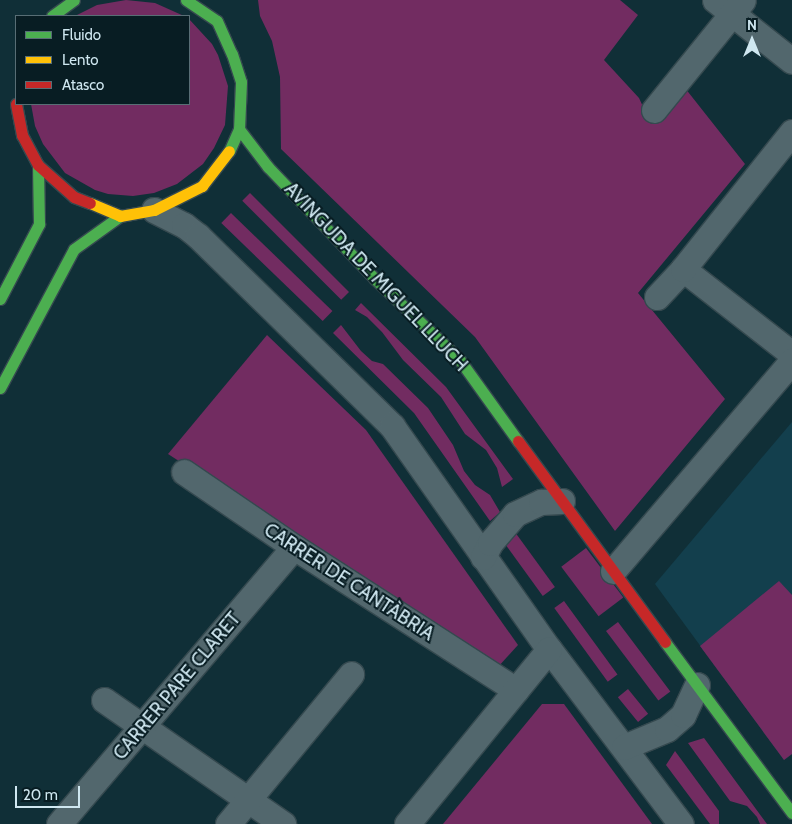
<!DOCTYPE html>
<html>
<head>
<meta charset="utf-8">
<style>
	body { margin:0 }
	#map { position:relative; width:792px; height:824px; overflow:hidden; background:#102f37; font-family:Cabin,sans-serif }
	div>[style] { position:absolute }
	.built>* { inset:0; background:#133f4d }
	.green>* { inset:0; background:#722c61; transform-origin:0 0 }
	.roads { filter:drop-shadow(1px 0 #35494f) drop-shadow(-1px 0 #35494f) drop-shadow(0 1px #35494f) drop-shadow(0 -1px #35494f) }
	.street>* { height:25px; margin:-12.5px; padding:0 12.5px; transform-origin:12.5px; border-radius:12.5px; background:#52676d }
	.fast>* { height:11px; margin:-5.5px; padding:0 5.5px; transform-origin:5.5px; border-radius:5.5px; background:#4caf50 }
	.slow>* { height:11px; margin:-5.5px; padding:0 5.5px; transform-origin:5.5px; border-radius:5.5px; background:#ffc107 }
	.jam>* { height:11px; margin:-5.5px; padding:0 5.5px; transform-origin:5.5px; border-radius:5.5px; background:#c62828 }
	span { translate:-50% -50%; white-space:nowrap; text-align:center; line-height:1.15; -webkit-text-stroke:4px #081d23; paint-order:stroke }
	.street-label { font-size:19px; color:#cfe7f0 }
	.legend { position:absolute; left:15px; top:15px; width:175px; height:90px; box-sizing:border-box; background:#081d23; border:1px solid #586e75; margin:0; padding:6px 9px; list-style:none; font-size:15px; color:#cfe7f0 }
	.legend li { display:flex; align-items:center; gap:10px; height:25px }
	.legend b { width:25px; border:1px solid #586e75 }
	.north { position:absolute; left:727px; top:15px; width:50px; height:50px; -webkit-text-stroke:4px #081d23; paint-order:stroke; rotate:0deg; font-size:14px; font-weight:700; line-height:20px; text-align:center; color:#cfe7f0 }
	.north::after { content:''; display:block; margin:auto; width:18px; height:22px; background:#cfe7f0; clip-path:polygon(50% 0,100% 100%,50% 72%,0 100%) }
	.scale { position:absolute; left:15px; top:786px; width:65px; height:22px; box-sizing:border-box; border:2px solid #cfe7f0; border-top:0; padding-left:6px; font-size:15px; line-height:18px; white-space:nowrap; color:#cfe7f0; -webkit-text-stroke:4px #081d23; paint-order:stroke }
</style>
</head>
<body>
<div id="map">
	<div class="built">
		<i style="clip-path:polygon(792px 422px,792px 754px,784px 760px,655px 584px)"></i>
	</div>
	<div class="green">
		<i style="clip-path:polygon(126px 0,155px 3px,184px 16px,75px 16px,97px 5px)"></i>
		<i style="clip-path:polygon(258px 0,620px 0,638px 15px,604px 60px,639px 98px,651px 124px,685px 88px,745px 164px,638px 293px,725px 399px,615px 531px,475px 337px,281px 149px,280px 77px,272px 41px,260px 16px)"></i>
		<i style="clip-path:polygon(189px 19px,212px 44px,218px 55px,228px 86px,225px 125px,214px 148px,203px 164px,177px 184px,154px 193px,133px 196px,108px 194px,95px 190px,65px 173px,43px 144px,35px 126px,31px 104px,189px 104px)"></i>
		<i style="left:250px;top:193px;width:140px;height:11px;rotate:45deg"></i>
		<i style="left:231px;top:213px;width:141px;height:14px;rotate:44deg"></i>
		<i style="clip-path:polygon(361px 303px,446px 387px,513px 479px,502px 487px,497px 468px,486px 450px,465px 434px,441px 397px,403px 360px,382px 332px,367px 317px,355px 310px)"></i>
		<i style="clip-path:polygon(341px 325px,361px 351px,372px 361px,383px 364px,428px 408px,453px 445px,464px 471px,475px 485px,490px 495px,500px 512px,490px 521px,414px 413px,333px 333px)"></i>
		<i style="clip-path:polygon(267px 335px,366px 430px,518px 645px,498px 667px,168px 454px)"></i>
		<i style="left:512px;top:528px;width:73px;height:15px;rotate:54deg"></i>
		<i style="left:586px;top:548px;width:62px;height:31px;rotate:53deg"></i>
		<i style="clip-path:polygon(779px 581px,792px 595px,792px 754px,784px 760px,700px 646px)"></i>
		<i style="left:564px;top:601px;width:91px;height:12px;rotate:54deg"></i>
		<i style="left:618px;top:622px;width:87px;height:15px;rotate:53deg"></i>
		<i style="left:628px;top:689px;width:32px;height:13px;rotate:51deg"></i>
		<i style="clip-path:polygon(542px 704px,564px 704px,652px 824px,443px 824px)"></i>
		<i style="clip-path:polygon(704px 738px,767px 824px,760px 824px,757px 817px,747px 806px,730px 801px,688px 743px)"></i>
		<i style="clip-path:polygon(675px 751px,719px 811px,719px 824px,710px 824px,666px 765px)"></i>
	</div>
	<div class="roads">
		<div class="street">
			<i style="left:715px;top:0;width:98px;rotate:38.4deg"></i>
			<i style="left:654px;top:110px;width:141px;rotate:-51deg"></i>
			<i style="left:154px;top:210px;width:34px;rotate:27deg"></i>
			<i style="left:184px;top:225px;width:18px;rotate:38deg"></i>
			<i style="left:198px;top:236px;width:272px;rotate:44.4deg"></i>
			<i style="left:392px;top:426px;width:273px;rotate:54.9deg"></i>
			<i style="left:549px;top:649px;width:219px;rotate:53deg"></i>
			<i style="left:683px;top:269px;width:138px;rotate:37.9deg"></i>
			<i style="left:657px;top:297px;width:38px;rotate:-47deg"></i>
			<i style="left:683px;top:269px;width:175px;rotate:-51.5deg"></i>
			<i style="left:184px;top:472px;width:133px;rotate:34.3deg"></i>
			<i style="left:294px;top:547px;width:264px;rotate:32.8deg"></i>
			<i style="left:483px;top:557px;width:16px;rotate:-63deg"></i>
			<i style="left:490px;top:543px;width:38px;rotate:-49deg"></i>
			<i style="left:515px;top:514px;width:29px;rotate:-25deg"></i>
			<i style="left:541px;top:502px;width:21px;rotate:-3deg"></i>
			<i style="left:613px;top:571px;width:276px;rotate:-49.6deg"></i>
			<i style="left:104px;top:700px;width:218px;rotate:34.7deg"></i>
			<i style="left:624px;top:747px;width:47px;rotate:-22.7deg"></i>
			<i style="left:667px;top:729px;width:21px;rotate:-41deg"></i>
			<i style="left:683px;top:715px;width:33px;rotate:-65deg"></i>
			<i style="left:59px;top:824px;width:363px;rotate:-49.7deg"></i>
			<i style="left:228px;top:824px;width:194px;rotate:-50.6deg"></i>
			<i style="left:407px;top:824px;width:225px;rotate:-50.9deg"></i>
		</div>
		<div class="fast">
			<i style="left:186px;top:0;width:37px;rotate:34deg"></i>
			<i style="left:217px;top:21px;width:36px;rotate:66deg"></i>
			<i style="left:232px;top:54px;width:29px;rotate:72deg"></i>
			<i style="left:241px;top:82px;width:47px;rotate:92.4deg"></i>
			<i style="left:239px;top:129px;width:24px;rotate:114deg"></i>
			<i style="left:52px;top:16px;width:27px;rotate:-36deg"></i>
			<i style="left:239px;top:129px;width:48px;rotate:52.7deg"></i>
			<i style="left:268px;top:167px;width:155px;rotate:46.3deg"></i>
			<i style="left:375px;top:279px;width:116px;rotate:43.6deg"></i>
			<i style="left:459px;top:359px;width:101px;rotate:54.3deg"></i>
			<i style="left:0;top:299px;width:85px;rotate:-62.5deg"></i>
			<i style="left:39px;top:224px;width:59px;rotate:-91deg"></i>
			<i style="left:0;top:388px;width:157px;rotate:-62deg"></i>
			<i style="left:74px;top:249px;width:57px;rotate:-35.7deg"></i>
			<i style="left:665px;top:642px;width:213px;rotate:53.4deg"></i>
		</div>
		<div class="slow">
			<i style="left:90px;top:203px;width:33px;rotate:23deg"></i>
			<i style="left:120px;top:216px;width:35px;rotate:-10deg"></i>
			<i style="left:154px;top:210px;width:54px;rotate:-26.6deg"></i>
			<i style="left:202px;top:186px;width:44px;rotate:-52.4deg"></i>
		</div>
		<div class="jam">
			<i style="left:16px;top:104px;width:32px;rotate:79deg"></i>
			<i style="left:22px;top:135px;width:34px;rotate:62deg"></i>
			<i style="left:38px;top:165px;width:48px;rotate:41.6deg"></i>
			<i style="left:74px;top:197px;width:17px;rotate:21deg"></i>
			<i style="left:518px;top:441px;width:249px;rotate:53.8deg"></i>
		</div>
	</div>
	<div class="street-label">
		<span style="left:376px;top:277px;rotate:46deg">AVINGUDA DE MIGUEL LLUCH</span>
		<span style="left:349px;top:582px;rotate:33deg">CARRER DE CANTÀBRIA</span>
		<span style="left:177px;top:686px;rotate:-50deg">CARRER PARE CLARET</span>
	</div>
	<ul class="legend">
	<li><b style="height:6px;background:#4caf50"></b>Fluido</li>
	<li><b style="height:6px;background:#ffc107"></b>Lento</li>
	<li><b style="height:6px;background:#c62828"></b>Atasco</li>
	</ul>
	<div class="north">N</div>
	<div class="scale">20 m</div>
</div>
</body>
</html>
